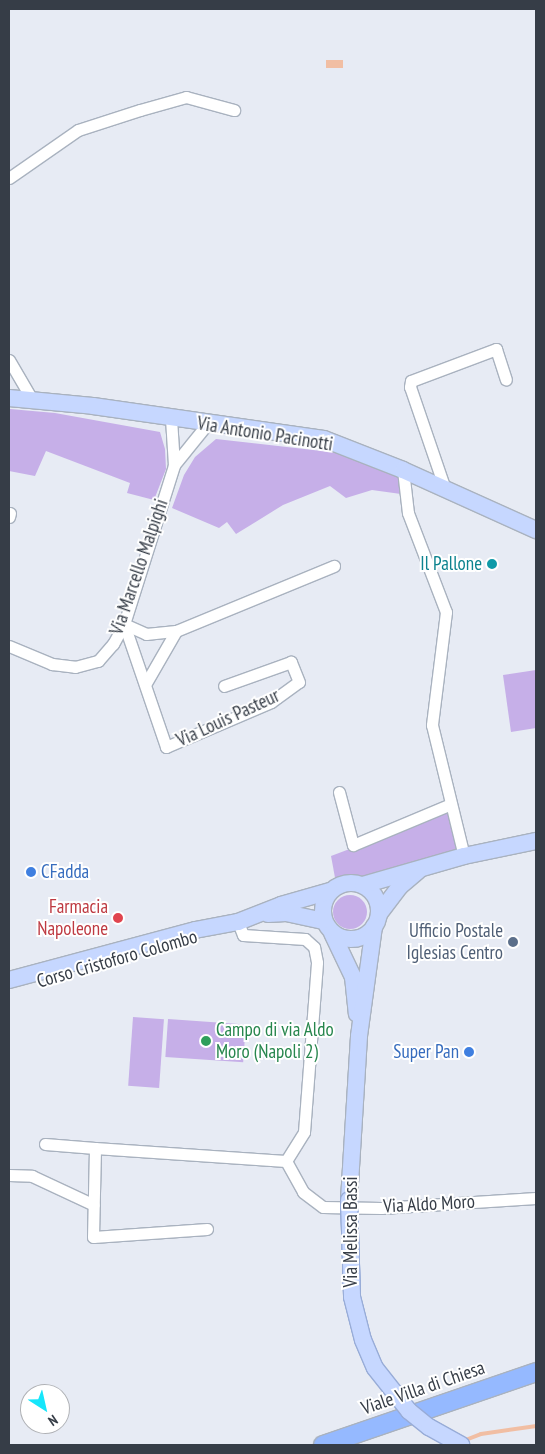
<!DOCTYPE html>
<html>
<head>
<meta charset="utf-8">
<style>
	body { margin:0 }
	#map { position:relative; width:545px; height:1454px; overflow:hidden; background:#e7ebf4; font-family:"PT Sans Narrow",sans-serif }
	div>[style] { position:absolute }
	.green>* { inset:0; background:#c6afe8; transform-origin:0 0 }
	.round { border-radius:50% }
	.water>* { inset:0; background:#f1bea3; transform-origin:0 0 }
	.stream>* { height:4px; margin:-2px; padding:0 2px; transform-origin:2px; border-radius:2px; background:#f1bea3 }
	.roads { filter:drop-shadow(1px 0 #a9b2bf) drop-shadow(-1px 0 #a9b2bf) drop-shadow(0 1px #a9b2bf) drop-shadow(0 -1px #a9b2bf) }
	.street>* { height:11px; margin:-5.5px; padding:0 5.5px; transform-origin:5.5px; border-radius:5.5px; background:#fff }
	.secondary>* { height:16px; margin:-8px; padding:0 8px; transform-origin:8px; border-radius:8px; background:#c6d7ff }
	.secondary>.ring { margin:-8px; padding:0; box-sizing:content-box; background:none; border:16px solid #c6d7ff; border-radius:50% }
	.primary>* { height:18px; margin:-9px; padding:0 9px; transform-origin:9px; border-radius:9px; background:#95b9ff }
	.bridges { filter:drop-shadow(1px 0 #98acd7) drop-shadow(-1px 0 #98acd7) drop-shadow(0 1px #98acd7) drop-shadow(0 -1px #98acd7) }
	.secondary-bridge>* { height:16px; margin:-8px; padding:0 8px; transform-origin:8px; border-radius:8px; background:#c6d7ff }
	.dots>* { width:14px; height:14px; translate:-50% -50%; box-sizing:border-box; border:2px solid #fff; border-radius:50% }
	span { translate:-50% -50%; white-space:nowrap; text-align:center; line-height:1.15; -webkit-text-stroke:4px #fff; paint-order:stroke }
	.street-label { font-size:19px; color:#363d47 }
	.culture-label { font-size:19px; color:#0d838f }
	.right { translate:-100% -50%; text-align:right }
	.shop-label { font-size:19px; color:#366cbe }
	.left { translate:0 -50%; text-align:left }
	.health-label { font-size:19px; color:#be3a42 }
	.service-label { font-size:19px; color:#4e5e75 }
	.leisure-label { font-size:19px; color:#27864d }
	.frame { position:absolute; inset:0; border:10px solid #363d47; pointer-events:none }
	.north { position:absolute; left:20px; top:1384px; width:50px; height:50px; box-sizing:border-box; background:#fff; border:1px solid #afb1b5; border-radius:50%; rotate:145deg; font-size:14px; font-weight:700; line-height:20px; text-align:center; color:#363d47 }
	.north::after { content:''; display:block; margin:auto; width:18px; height:22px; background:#16e6fb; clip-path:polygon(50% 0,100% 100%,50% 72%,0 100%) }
</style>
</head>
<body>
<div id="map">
	<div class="green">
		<i style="clip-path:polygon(10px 409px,55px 413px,160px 432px,165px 449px,166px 469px,154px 500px,127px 493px,130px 483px,46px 451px,35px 476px,9px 471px)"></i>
		<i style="clip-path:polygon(216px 439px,348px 454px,401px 473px,401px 494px,372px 490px,346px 498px,330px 486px,283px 505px,236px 534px,227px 522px,219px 528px,172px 508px,184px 475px,195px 457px)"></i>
		<i style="clip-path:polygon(536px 670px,536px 728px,511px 732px,503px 675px)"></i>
		<i style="clip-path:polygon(448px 812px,459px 853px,363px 883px,336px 883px,331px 856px)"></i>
		<i class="round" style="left:333px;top:895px;width:34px;height:34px"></i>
		<i style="left:133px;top:1017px;width:31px;height:69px;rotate:4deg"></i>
		<i style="left:168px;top:1019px;width:78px;height:38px;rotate:4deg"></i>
	</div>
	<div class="water">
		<i style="left:326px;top:60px;width:17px;height:8px"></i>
	</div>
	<div class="stream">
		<i style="left:463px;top:1441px;width:19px;rotate:-21deg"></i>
		<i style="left:481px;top:1434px;width:56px;rotate:-8.3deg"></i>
	</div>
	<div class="roads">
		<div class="street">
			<i style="left:9px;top:178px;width:84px;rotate:-34.8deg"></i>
			<i style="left:78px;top:130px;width:65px;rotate:-17.9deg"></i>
			<i style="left:140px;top:110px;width:48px;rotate:-15.8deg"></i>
			<i style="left:186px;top:97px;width:50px;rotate:15.2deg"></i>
			<i style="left:9px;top:360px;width:48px;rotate:59.7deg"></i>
			<i style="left:174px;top:465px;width:54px;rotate:-51deg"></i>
			<i style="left:403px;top:470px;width:43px;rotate:83.4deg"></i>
			<i style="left:408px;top:513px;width:106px;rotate:69deg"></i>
			<i style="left:446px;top:612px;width:114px;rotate:97.1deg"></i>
			<i style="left:432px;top:725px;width:135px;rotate:76.3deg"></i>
			<i style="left:445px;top:489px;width:108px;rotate:-108.9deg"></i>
			<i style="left:410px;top:387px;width:6px;rotate:-81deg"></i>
			<i style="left:411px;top:381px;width:91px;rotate:-20.6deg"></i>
			<i style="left:496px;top:349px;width:32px;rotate:72deg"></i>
			<i style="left:9px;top:517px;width:4px;rotate:-76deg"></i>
			<i style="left:124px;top:624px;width:130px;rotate:71.1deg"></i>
			<i style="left:166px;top:747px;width:114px;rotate:-23.2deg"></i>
			<i style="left:271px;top:702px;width:34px;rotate:-36deg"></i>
			<i style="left:299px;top:682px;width:22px;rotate:-112deg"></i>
			<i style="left:291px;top:662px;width:71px;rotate:160.3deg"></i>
			<i style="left:124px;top:624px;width:24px;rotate:24deg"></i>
			<i style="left:146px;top:634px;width:30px;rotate:-6deg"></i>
			<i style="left:176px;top:631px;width:171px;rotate:-22.4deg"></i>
			<i style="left:9px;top:646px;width:47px;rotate:22.7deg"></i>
			<i style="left:52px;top:664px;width:23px;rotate:7deg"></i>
			<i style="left:75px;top:667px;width:24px;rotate:-15deg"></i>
			<i style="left:98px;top:661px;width:23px;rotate:-49deg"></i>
			<i style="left:113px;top:644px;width:23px;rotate:-61deg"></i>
			<i style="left:124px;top:624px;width:167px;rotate:-72.5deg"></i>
			<i style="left:174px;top:465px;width:46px;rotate:-93.7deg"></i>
			<i style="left:146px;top:683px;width:60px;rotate:-60deg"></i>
			<i style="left:339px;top:792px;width:55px;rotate:75.2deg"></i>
			<i style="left:353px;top:845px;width:106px;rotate:-22.7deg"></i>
			<i style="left:45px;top:1144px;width:50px;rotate:4.6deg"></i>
			<i style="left:286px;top:1161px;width:35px;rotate:61deg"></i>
			<i style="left:303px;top:1192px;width:25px;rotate:37deg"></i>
			<i style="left:323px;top:1207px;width:58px;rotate:1deg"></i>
			<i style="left:381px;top:1208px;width:155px;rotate:-3.7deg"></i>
			<i style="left:9px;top:1175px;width:23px;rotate:2deg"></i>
			<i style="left:32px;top:1176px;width:68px;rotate:25.1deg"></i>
			<i style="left:207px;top:1229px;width:114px;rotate:176deg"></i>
			<i style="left:93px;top:1237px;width:89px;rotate:-88.7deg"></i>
			<i style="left:95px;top:1148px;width:191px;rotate:3.9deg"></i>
			<i style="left:286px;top:1161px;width:34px;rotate:-58deg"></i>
			<i style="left:304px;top:1132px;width:170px;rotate:-85.6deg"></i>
			<i style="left:317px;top:962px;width:15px;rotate:-101deg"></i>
			<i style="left:314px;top:947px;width:12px;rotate:-138deg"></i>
			<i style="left:305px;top:939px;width:62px;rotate:-176.3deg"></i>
			<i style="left:243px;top:935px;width:14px;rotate:-111deg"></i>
		</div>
		<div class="secondary">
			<i style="left:9px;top:398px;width:84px;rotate:5.4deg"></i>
			<i style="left:93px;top:406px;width:233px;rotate:8.1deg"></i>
			<i style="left:324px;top:439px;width:85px;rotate:21.4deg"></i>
			<i style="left:403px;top:470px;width:146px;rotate:24.3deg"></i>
			<i class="ring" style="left:323px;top:883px;width:40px;height:40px"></i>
			<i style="left:363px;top:885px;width:105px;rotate:-16deg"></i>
			<i style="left:464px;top:856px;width:74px;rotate:-11.8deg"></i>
			<i style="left:268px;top:914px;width:18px;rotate:-3deg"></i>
			<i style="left:286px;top:913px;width:39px;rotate:12deg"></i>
			<i style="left:379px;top:914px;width:34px;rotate:-53deg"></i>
			<i style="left:399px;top:887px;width:25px;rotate:-40deg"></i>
			<i style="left:332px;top:933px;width:49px;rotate:64.5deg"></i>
			<i style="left:353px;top:977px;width:37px;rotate:84deg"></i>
			<i style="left:9px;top:980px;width:193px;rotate:-15deg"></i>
			<i style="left:195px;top:930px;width:44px;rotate:-10.5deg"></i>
			<i style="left:238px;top:922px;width:46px;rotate:-21.6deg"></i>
			<i style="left:281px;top:905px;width:51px;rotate:-15.9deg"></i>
			<i style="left:349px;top:1200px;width:164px;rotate:-86.5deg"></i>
			<i style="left:359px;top:1036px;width:111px;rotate:-82.2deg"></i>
		</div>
		<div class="primary">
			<i style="left:323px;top:1445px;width:225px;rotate:-18.9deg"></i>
		</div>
	</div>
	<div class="bridges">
		<div class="secondary-bridge">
			<i style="left:349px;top:1200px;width:97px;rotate:88.2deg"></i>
			<i style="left:352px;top:1297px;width:44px;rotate:75.7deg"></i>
			<i style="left:363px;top:1340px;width:30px;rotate:67deg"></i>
			<i style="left:375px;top:1368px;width:55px;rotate:51.7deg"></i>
			<i style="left:409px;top:1411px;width:26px;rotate:39deg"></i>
			<i style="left:429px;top:1427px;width:37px;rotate:29deg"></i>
		</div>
	</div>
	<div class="dots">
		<i style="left:492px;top:564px;background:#0f9aa8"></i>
		<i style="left:31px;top:872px;background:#3f7fe0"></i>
		<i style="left:118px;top:918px;background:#e0444e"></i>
		<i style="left:513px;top:942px;background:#5c6f8a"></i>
		<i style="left:206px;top:1041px;background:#2e9e5b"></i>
		<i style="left:469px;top:1052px;background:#3f7fe0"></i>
	</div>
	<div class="street-label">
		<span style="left:265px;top:434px;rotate:9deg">Via Antonio Pacinotti</span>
		<span style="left:139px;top:567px;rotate:-71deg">Via Marcello Malpighi</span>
		<span style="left:228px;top:718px;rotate:-25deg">Via Louis Pasteur</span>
		<span style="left:117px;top:959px;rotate:-16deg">Corso Cristoforo Colombo</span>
		<span style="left:429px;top:1204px;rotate:-3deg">Via Aldo Moro</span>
		<span style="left:351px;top:1232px;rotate:-90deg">Via Melissa Bassi</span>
		<span style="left:423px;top:1388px;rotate:-19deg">Viale Villa di Chiesa</span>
	</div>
	<div class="culture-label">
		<span class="right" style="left:482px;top:564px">Il Pallone</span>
	</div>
	<div class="shop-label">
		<span class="left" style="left:41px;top:872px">CFadda</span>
		<span class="right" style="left:459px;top:1052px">Super Pan</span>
	</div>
	<div class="health-label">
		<span class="right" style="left:108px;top:918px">Farmacia<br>Napoleone</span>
	</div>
	<div class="service-label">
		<span class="right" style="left:503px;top:942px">Ufficio Postale<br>Iglesias Centro</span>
	</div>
	<div class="leisure-label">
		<span class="left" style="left:216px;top:1041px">Campo di via Aldo<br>Moro (Napoli 2)</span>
	</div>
	<div class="frame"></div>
	<div class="north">N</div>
</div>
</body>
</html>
